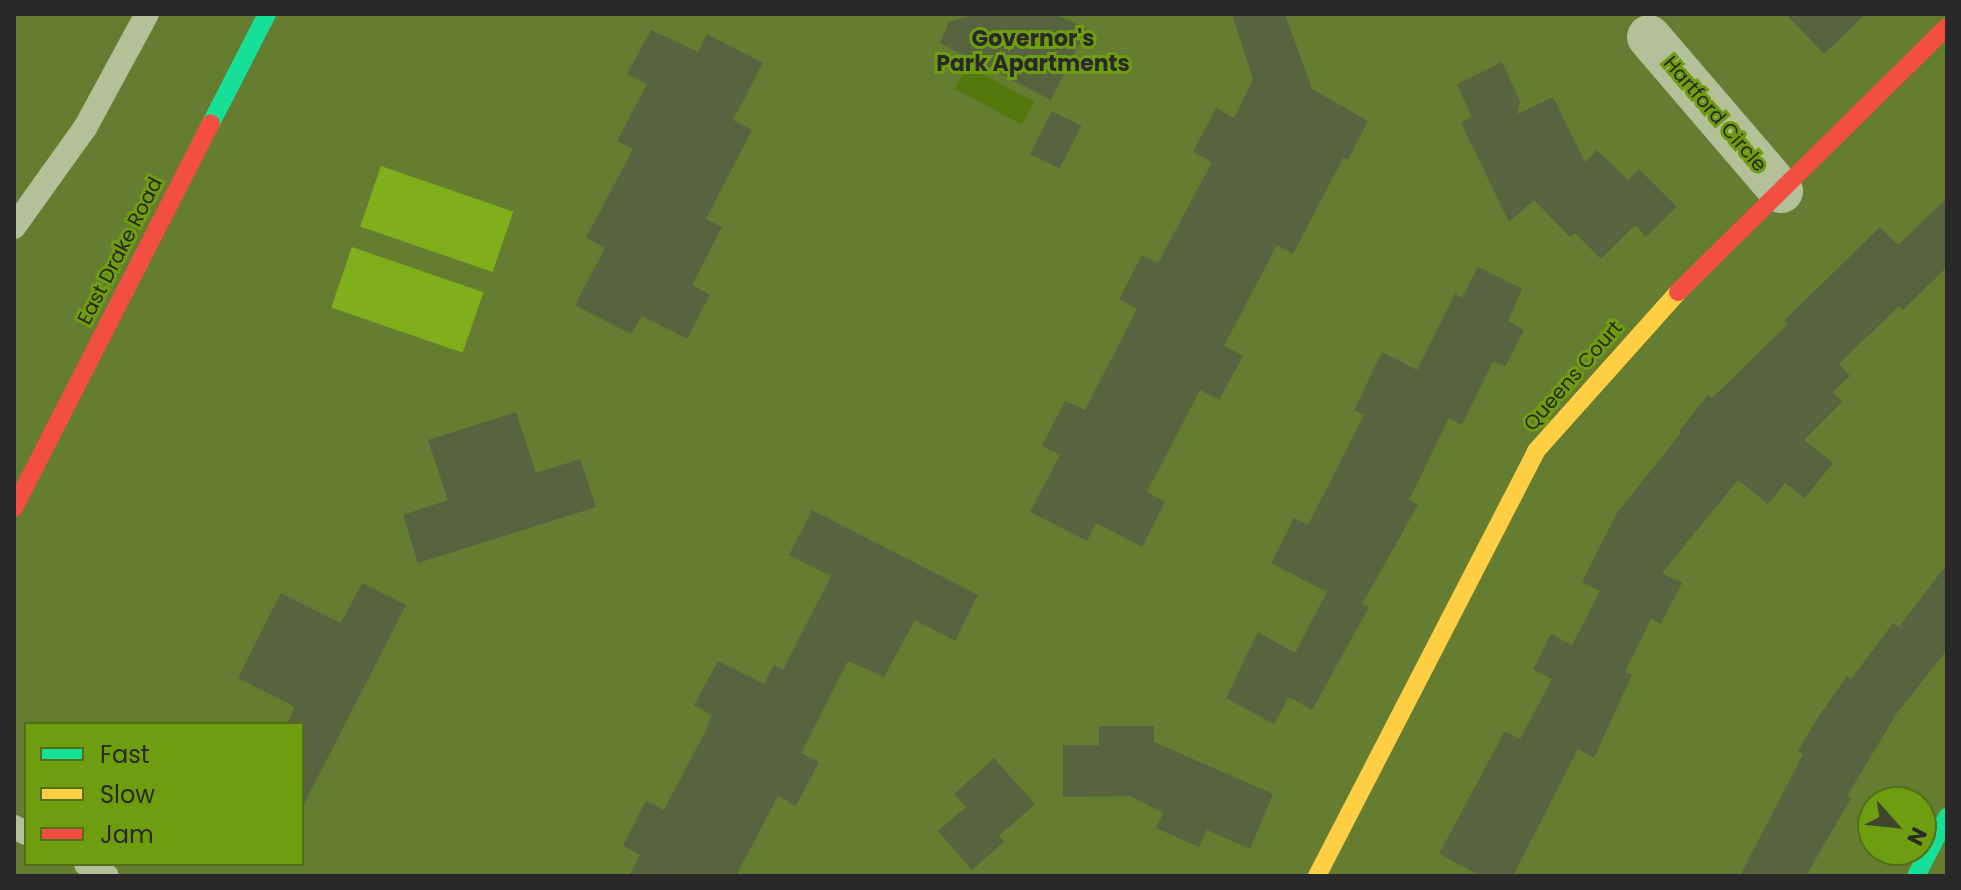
<!DOCTYPE html>
<html>
<head>
<meta charset="utf-8">
<style>
	body { margin:0 }
	#map { position:relative; width:1961px; height:890px; overflow:hidden; background:#647d30; font-family:Poppins,sans-serif }
	div>[style] { position:absolute }
	.green>* { inset:0; background:#81af1b; transform-origin:0 0 }
	.water>* { inset:0; background:#55780d; transform-origin:0 0 }
	.building>* { inset:0; background:#58643f; transform-origin:0 0 }
	.lane>* { height:24px; margin:-12px; padding:0 12px; transform-origin:12px; border-radius:12px; background:#b4c198 }
	.street>* { height:44px; margin:-22px; padding:0 22px; transform-origin:22px; border-radius:22px; background:#b4c198 }
	.fast>* { height:18px; margin:-9px; padding:0 9px; transform-origin:9px; border-radius:9px; background:#16e098 }
	.slow>* { height:18px; margin:-9px; padding:0 9px; transform-origin:9px; border-radius:9px; background:#ffcf43 }
	.jam>* { height:18px; margin:-9px; padding:0 9px; transform-origin:9px; border-radius:9px; background:#f24e42 }
	span { translate:-50% -50%; white-space:nowrap; text-align:center; line-height:1.15; -webkit-text-stroke:6px #6f9d10; paint-order:stroke }
	.street-label { font-size:20px; color:#292929 }
	.neighbourhood-label { font-size:22px; color:#292929; font-weight:700 }
	.frame { position:absolute; inset:0; border:16px solid #292929; pointer-events:none }
	.legend { position:absolute; left:24px; top:722px; width:280px; height:144px; box-sizing:border-box; background:#6f9d10; border:2px solid #536f1a; margin:0; padding:10px 14px; list-style:none; font-size:24px; color:#292929 }
	.legend li { display:flex; align-items:center; gap:16px; height:40px }
	.legend b { width:40px; border:2px solid #536f1a }
	.north { position:absolute; left:1857px; top:786px; width:80px; height:80px; box-sizing:border-box; background:#6f9d10; border:2px solid #536f1a; border-radius:50%; rotate:117deg; font-size:22px; font-weight:700; line-height:32px; text-align:center; color:#292929 }
	.north::after { content:''; display:block; margin:auto; width:28px; height:36px; background:#3e462b; clip-path:polygon(50% 0,100% 100%,50% 72%,0 100%) }
</style>
</head>
<body>
<div id="map">
	<div class="green">
		<i style="left:381px;top:166px;width:140px;height:64px;rotate:19deg"></i>
		<i style="left:352px;top:247px;width:139px;height:64px;rotate:19deg"></i>
	</div>
	<div class="water">
		<i style="left:967px;top:66px;width:76px;height:26px;rotate:28deg"></i>
	</div>
	<div class="building">
		<i style="clip-path:polygon(976px 14px,1055px 14px,1087px 29px,1051px 100px,940px 43px,949px 22px)"></i>
		<i style="clip-path:polygon(1232px 14px,1285px 14px,1312px 89px,1368px 121px,1348px 160px,1343px 158px,1293px 254px,1277px 245px,1224px 346px,1243px 356px,1219px 400px,1200px 390px,1147px 492px,1165px 502px,1142px 547px,1096px 523px,1087px 541px,1030px 512px,1060px 455px,1042px 446px,1065px 401px,1085px 410px,1137px 309px,1119px 299px,1142px 255px,1158px 263px,1212px 162px,1193px 152px,1216px 108px,1234px 118px,1253px 79px)"></i>
		<i style="clip-path:polygon(1786px 14px,1865px 14px,1824px 54px)"></i>
		<i style="clip-path:polygon(651px 30px,698px 52px,707px 34px,763px 63px,733px 120px,752px 130px,706px 219px,722px 227px,692px 285px,710px 295px,687px 339px,642px 316px,631px 334px,575px 305px,605px 248px,586px 238px,633px 149px,617px 141px,647px 84px,627px 74px)"></i>
		<i style="clip-path:polygon(1502px 62px,1520px 101px,1518px 114px,1553px 97px,1585px 162px,1597px 150px,1628px 180px,1639px 169px,1677px 207px,1646px 237px,1635px 225px,1601px 259px,1575px 233px,1570px 237px,1534px 200px,1509px 222px,1461px 123px,1472px 117px,1457px 84px)"></i>
		<i style="left:1052px;top:111px;width:33px;height:48px;rotate:27deg"></i>
		<i style="clip-path:polygon(1947px 198px,1947px 267px,1903px 310px,1899px 306px,1839px 364px,1850px 376px,1833px 392px,1842px 402px,1804px 440px,1833px 463px,1805px 498px,1785px 483px,1768px 504px,1738px 480px,1662px 573px,1682px 583px,1661px 624px,1651px 619px,1625px 672px,1632px 675px,1594px 758px,1578px 749px,1513px 876px,1481px 876px,1439px 854px,1505px 731px,1520px 739px,1552px 679px,1533px 670px,1551px 634px,1572px 645px,1600px 591px,1582px 582px,1617px 513px,1681px 433px,1679px 431px,1708px 395px,1712px 398px,1788px 324px,1784px 321px,1880px 227px,1898px 245px)"></i>
		<i style="clip-path:polygon(1478px 267px,1522px 289px,1508px 321px,1524px 330px,1505px 367px,1493px 361px,1462px 425px,1449px 418px,1409px 500px,1418px 505px,1362px 604px,1369px 607px,1312px 710px,1289px 697px,1274px 724px,1226px 698px,1258px 632px,1295px 653px,1327px 592px,1271px 563px,1294px 518px,1308px 525px,1364px 415px,1354px 410px,1382px 352px,1417px 370px,1455px 294px,1462px 298px)"></i>
		<i style="clip-path:polygon(516px 412px,536px 473px,580px 459px,596px 507px,418px 563px,403px 515px,448px 500px,428px 440px)"></i>
		<i style="clip-path:polygon(812px 510px,978px 595px,955px 641px,915px 620px,884px 677px,848px 661px,801px 753px,819px 762px,796px 806px,778px 796px,736px 876px,629px 876px,640px 855px,623px 846px,646px 801px,664px 810px,705px 732px,712px 715px,694px 705px,718px 661px,764px 684px,774px 665px,783px 670px,831px 576px,789px 555px)"></i>
		<i style="clip-path:polygon(1947px 564px,1947px 650px,1897px 713px,1847px 796px,1851px 798px,1806px 876px,1740px 876px,1803px 754px,1798px 751px,1817px 719px,1847px 676px,1851px 679px,1893px 623px,1899px 627px)"></i>
		<i style="clip-path:polygon(362px 583px,406px 605px,302px 808px,302px 724px,287px 724px,295px 707px,238px 678px,281px 593px,341px 623px)"></i>
		<i style="clip-path:polygon(1099px 726px,1154px 726px,1154px 742px,1273px 794px,1250px 849px,1207px 830px,1199px 847px,1156px 828px,1163px 813px,1130px 796px,1063px 797px,1063px 745px,1099px 745px)"></i>
		<i style="clip-path:polygon(994px 758px,1035px 804px,999px 836px,1004px 842px,972px 870px,938px 831px,966px 807px,954px 794px)"></i>
	</div>
	<div class="lane">
		<i style="left:14px;top:227px;width:122px;rotate:-54.4deg"></i>
		<i style="left:85px;top:128px;width:130px;rotate:-61.5deg"></i>
		<i style="left:14px;top:827px;width:13px;rotate:27deg"></i>
		<i style="left:86px;top:864px;width:24px;rotate:30deg"></i>
	</div>
	<div class="street">
		<i style="left:1649px;top:37px;width:203px;rotate:49.4deg"></i>
	</div>
	<div class="fast">
		<i style="left:211px;top:123px;width:123px;rotate:-62.8deg"></i>
		<i style="left:1916px;top:876px;width:67px;rotate:-62.3deg"></i>
	</div>
	<div class="slow">
		<i style="left:1317px;top:876px;width:478px;rotate:-62.7deg"></i>
		<i style="left:1536px;top:451px;width:213px;rotate:-48.2deg"></i>
	</div>
	<div class="jam">
		<i style="left:1678px;top:292px;width:378px;rotate:-44.6deg"></i>
		<i style="left:14px;top:508px;width:432px;rotate:-62.9deg"></i>
	</div>
	<div class="street-label">
		<span style="left:1715px;top:114px;rotate:49deg">Hartford Circle</span>
		<span style="left:120px;top:251px;rotate:-63deg">East Drake Road</span>
		<span style="left:1573px;top:376px;rotate:-49deg">Queens Court</span>
	</div>
	<div class="neighbourhood-label">
		<span style="left:1033px;top:51px">Governor's<br>Park Apartments</span>
	</div>
	<div class="frame"></div>
	<ul class="legend">
	<li><b style="height:10px;background:#16e098"></b>Fast</li>
	<li><b style="height:10px;background:#ffcf43"></b>Slow</li>
	<li><b style="height:10px;background:#f24e42"></b>Jam</li>
	</ul>
	<div class="north">N</div>
</div>
</body>
</html>
